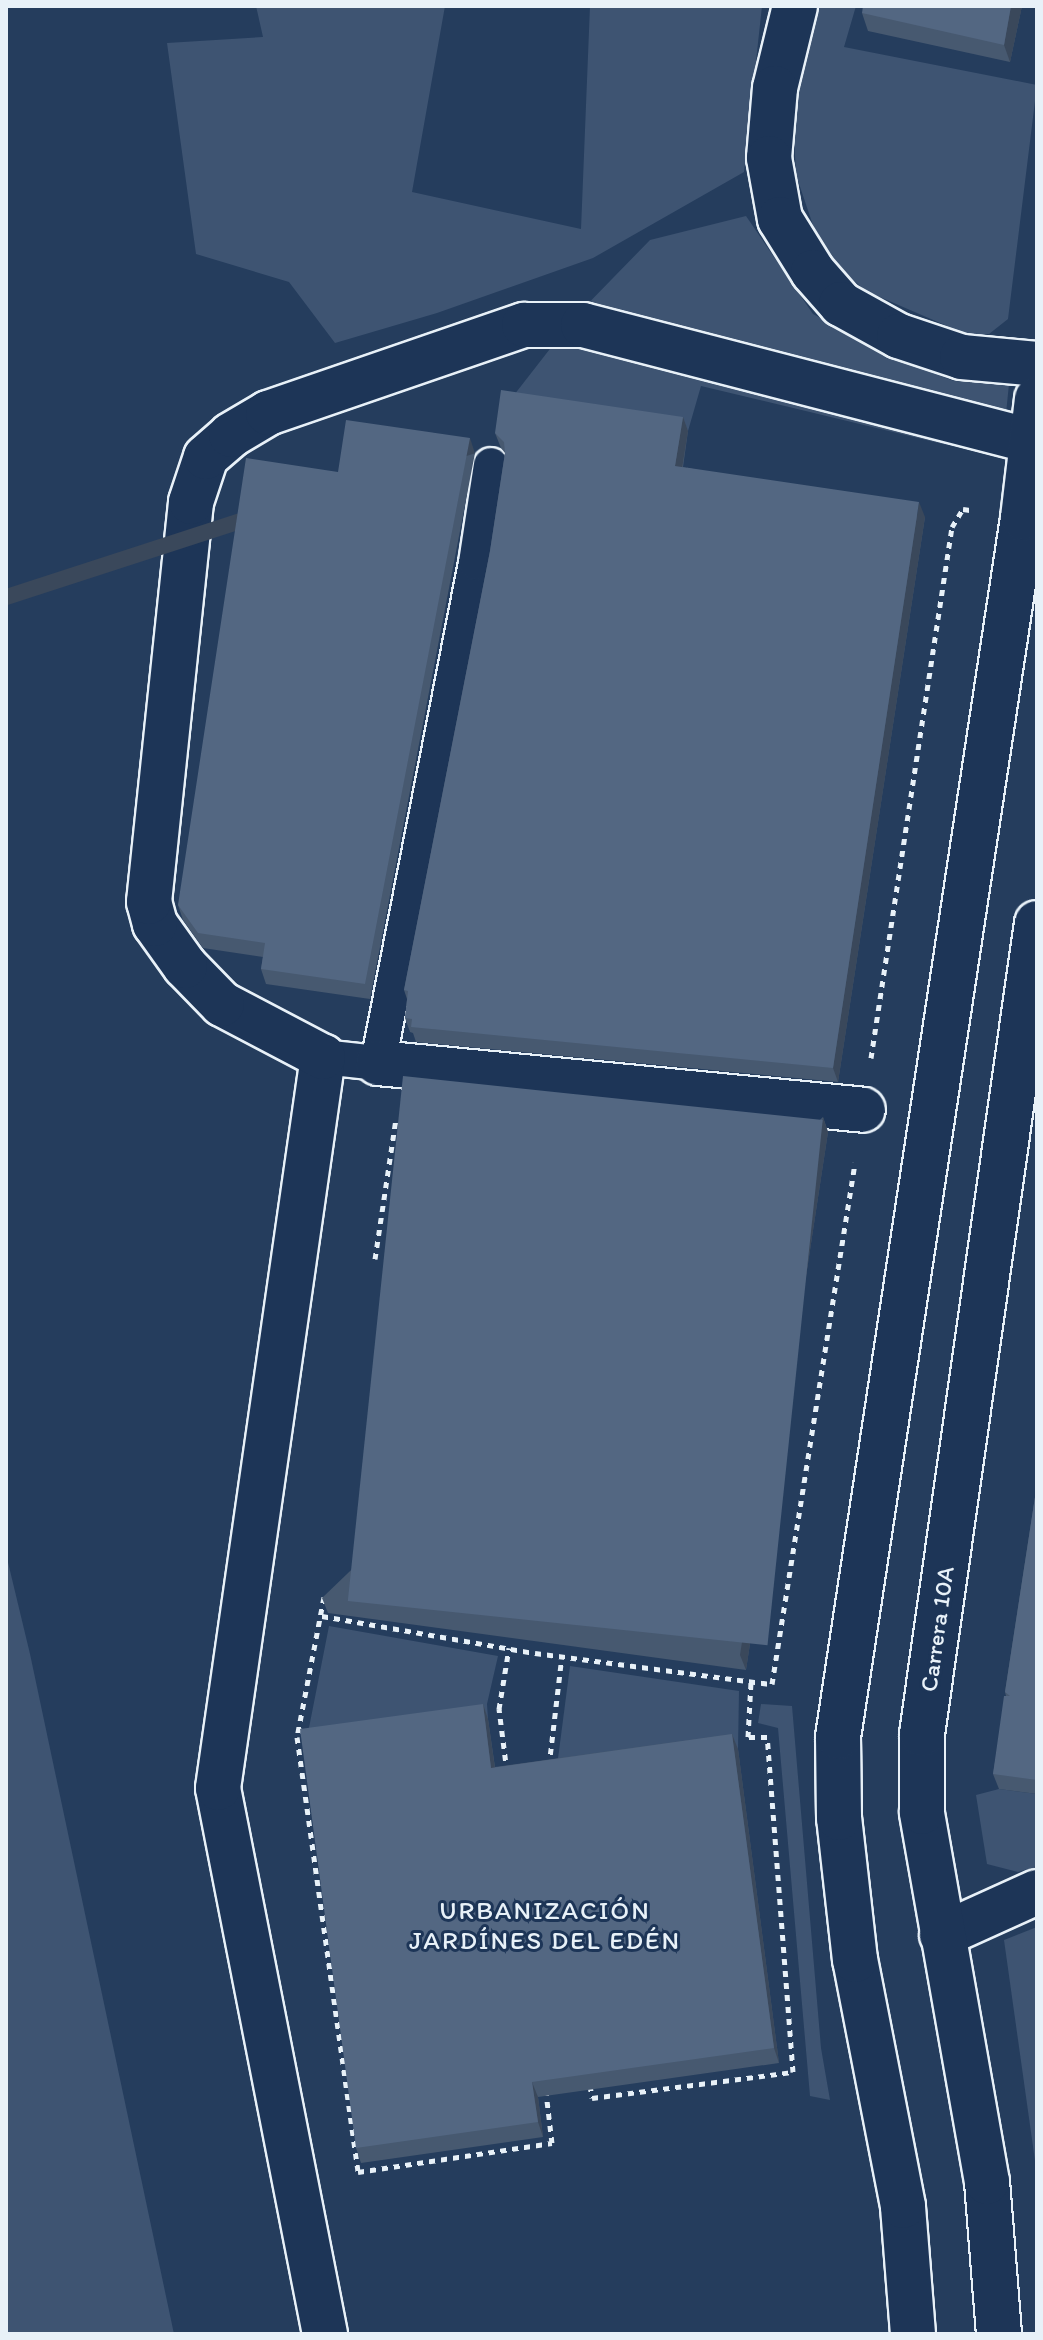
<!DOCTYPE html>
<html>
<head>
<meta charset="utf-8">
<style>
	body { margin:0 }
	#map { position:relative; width:1043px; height:2340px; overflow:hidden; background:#253d5d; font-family:Itim,sans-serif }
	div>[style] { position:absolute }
	.green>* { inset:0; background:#3e5472 }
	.path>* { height:5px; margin-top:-2.5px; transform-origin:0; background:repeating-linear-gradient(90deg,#e8f1f8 0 6px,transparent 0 12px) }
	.roads { filter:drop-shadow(2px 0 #e8f1f8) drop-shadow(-2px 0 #e8f1f8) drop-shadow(0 2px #e8f1f8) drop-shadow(0 -2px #e8f1f8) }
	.lane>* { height:34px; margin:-17px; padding:0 17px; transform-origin:17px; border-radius:17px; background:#1d3557 }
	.street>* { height:44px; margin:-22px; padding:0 22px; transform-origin:22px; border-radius:22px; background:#1d3557 }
	.secondary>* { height:44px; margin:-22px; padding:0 22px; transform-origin:22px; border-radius:22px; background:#1d3557 }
	.wall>* { inset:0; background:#475970 }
	.shaded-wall>* { inset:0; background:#3a485b; transform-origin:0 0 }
	.building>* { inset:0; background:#536782; transform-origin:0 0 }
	span { translate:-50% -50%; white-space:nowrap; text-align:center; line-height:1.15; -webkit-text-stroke:6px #1d3557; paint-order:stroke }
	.street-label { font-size:24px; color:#e8f1f8 }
	.neighbourhood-label { font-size:26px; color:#e8f1f8; letter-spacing:2px }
	.frame { position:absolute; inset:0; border:8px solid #e8f1f8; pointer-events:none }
</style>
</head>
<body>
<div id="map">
	<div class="green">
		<i style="clip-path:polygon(256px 6px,445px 6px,412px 192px,581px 229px,590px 6px,762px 6px,744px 172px,593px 258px,437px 313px,335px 343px,289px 282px,196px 254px,167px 43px,263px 37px)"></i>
		<i style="clip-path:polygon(811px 6px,856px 6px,844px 47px,1037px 85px,1008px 319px,989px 334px,968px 335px,866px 291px,838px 267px,817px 237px,796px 175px,794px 136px,794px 101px)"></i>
		<i style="clip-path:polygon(746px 216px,813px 314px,903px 362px,954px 381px,1009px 384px,1002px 453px,943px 444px,701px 386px,688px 431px,507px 404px,574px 318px,650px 240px)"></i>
		<i style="clip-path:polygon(6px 1554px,30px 1654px,174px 2334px,6px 2334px)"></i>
		<i style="clip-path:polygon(329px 1626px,498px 1656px,487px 1704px,488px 1719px,306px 1743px)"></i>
		<i style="clip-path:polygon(570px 1666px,739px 1691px,738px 1749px,556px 1774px)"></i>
		<i style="clip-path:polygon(761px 1704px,792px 1706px,821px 2048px,830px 2100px,810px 2096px,778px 1728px,758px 1723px)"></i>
		<i style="clip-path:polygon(999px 1789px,1037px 1794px,1037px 1866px,1018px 1872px,987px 1864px,976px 1795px)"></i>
		<i style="clip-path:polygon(1037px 1927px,1037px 2175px,1004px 1940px)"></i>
	</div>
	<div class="path">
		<i style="left:871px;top:1058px;width:537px;rotate:-81.33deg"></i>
		<i style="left:952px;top:527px;width:21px;rotate:-59deg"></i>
		<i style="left:963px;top:509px;width:7px;rotate:8deg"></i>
		<i style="left:375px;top:1259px;width:143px;rotate:-81.5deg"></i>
		<i style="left:324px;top:1597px;width:143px;rotate:100.9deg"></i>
		<i style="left:297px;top:1737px;width:439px;rotate:82deg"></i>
		<i style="left:358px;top:2172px;width:196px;rotate:-8.5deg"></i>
		<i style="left:552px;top:2143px;width:51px;rotate:-96.7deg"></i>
		<i style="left:322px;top:1616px;width:216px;rotate:9.9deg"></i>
		<i style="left:535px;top:1653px;width:239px;rotate:7.5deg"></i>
		<i style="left:772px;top:1684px;width:528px;rotate:-80.95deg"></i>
		<i style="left:549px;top:1766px;width:111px;rotate:-83.3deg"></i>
		<i style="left:507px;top:1772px;width:64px;rotate:-97.2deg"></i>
		<i style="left:499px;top:1709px;width:62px;rotate:-80.7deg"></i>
		<i style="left:590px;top:2085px;width:13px;rotate:81deg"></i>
		<i style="left:592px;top:2098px;width:203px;rotate:-7.4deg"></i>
		<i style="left:793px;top:2072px;width:336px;rotate:-94.4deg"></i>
		<i style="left:767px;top:1737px;width:19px;rotate:180deg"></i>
		<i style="left:748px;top:1737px;width:55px;rotate:-86.9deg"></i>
	</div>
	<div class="roads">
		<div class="lane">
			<i style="left:323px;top:1057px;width:55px;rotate:6.2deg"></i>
			<i style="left:378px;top:1063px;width:510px;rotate:-78.91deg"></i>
			<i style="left:476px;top:563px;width:99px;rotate:-81.3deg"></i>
		</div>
		<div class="street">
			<i style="left:795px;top:6px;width:84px;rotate:103.7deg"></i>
			<i style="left:775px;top:88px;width:70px;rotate:94.9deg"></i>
			<i style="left:769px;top:158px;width:62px;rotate:79.8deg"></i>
			<i style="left:780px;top:219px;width:62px;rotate:58.1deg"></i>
			<i style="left:813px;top:272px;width:43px;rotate:48.8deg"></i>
			<i style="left:841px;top:304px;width:66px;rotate:28.9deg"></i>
			<i style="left:899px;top:336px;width:66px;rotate:18.4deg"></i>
			<i style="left:962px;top:357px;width:75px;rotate:5.3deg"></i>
			<i style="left:378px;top:1063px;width:487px;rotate:5.5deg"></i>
			<i style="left:942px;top:1935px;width:104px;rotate:-24.4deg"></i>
			<i style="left:325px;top:2334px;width:556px;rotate:-101.09deg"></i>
			<i style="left:218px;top:1788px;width:739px;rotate:-81.83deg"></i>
			<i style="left:323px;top:1057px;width:114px;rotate:-152.3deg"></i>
			<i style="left:222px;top:1004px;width:53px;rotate:-134.2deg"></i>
			<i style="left:185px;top:966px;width:52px;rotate:-125.5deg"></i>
			<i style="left:155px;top:924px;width:23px;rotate:-105deg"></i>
			<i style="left:149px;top:902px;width:402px;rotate:-84deg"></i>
			<i style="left:191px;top:502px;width:47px;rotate:-71.6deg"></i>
			<i style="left:206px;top:457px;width:33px;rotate:-41deg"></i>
			<i style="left:231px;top:435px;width:43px;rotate:-30.7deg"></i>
			<i style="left:268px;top:413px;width:271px;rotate:-19deg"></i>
			<i style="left:524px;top:325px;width:59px"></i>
			<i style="left:583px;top:325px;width:469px;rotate:14.5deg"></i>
		</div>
		<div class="secondary">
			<i style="left:913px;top:2334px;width:128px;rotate:-94.5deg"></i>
			<i style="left:903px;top:2206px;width:251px;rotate:-101deg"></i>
			<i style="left:855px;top:1960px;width:143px;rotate:-96.4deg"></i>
			<i style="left:839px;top:1818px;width:81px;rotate:-90.7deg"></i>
			<i style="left:838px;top:1737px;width:1233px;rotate:-81.37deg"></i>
			<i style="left:1023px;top:518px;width:120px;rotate:-83.3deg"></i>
			<i style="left:999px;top:2334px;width:152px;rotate:-94.5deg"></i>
			<i style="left:987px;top:2182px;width:376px;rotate:-100deg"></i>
			<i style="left:922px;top:1812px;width:78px;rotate:-90deg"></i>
			<i style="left:922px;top:1734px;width:819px;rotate:-81.93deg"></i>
		</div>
	</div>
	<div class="wall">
		<i style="clip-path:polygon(1022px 6px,1010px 62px,868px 31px,862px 13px)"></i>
		<i style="clip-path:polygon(683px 417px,688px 431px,683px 467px,925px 517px,838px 1082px,416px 1042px,413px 1033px,410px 1032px,405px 1018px,407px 999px,404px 990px,490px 551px,505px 453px,501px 448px,495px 433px)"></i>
		<i style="clip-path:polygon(475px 453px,370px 999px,266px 984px,261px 969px,263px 957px,203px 948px,183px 920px,178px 905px,338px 472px)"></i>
		<i style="clip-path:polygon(823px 1117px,828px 1132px,746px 1670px,328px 1613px,322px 1598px)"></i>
		<i style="clip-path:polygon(1037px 1484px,1037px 1794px,999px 1789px,993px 1774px,1006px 1696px,1005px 1692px)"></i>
		<i style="clip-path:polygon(483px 1704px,488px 1719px,495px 1767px,732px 1734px,738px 1749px,779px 2063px,538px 2097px,543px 2137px,361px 2163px,356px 2148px)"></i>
	</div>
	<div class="shaded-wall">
		<i style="clip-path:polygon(1011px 6px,1022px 6px,1010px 62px,1004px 45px)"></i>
		<i style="clip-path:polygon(683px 417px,688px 431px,680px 481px,675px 466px)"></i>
		<i style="left:470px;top:438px;width:16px;height:556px;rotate:72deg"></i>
		<i style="clip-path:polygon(919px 502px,925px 517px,838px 1082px,833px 1068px)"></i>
		<i style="clip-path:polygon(823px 1117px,828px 1132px,746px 1670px,740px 1655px)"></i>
		<i style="clip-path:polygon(483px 1704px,488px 1719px,497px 1783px,491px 1768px)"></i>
		<i style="clip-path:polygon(732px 1734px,738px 1749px,779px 2063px,774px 2048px)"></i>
		<i style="clip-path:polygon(532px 2082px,538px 2097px,543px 2137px,538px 2122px)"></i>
	</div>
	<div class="building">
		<i style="clip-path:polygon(863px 6px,1011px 6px,1004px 45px,862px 13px)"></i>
		<i style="clip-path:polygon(501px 390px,683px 417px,675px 466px,919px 502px,833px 1068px,411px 1027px,412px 1019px,405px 1018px,408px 991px,404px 990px,490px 551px,505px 453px,504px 442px,495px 433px)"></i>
		<i style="clip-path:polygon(346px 420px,470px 438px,365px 984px,261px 969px,265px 943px,198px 933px,178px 905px,246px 458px,338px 472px)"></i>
		<i style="left:403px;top:1076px;width:422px;height:528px;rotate:6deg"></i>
		<i style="clip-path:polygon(1037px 1484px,1037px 1780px,993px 1774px,1004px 1696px,1010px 1696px,1005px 1692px)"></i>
		<i style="clip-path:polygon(483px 1704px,491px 1768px,732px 1734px,774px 2048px,532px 2082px,538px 2122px,356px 2148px,300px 1729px)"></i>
	</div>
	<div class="street-label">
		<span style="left:937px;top:1629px;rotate:-82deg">Carrera 10A</span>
	</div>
	<div class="neighbourhood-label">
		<span style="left:545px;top:1926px">URBANIZACIÓN<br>JARDÍNES DEL EDÉN</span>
	</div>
	<div class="frame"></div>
</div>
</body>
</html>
